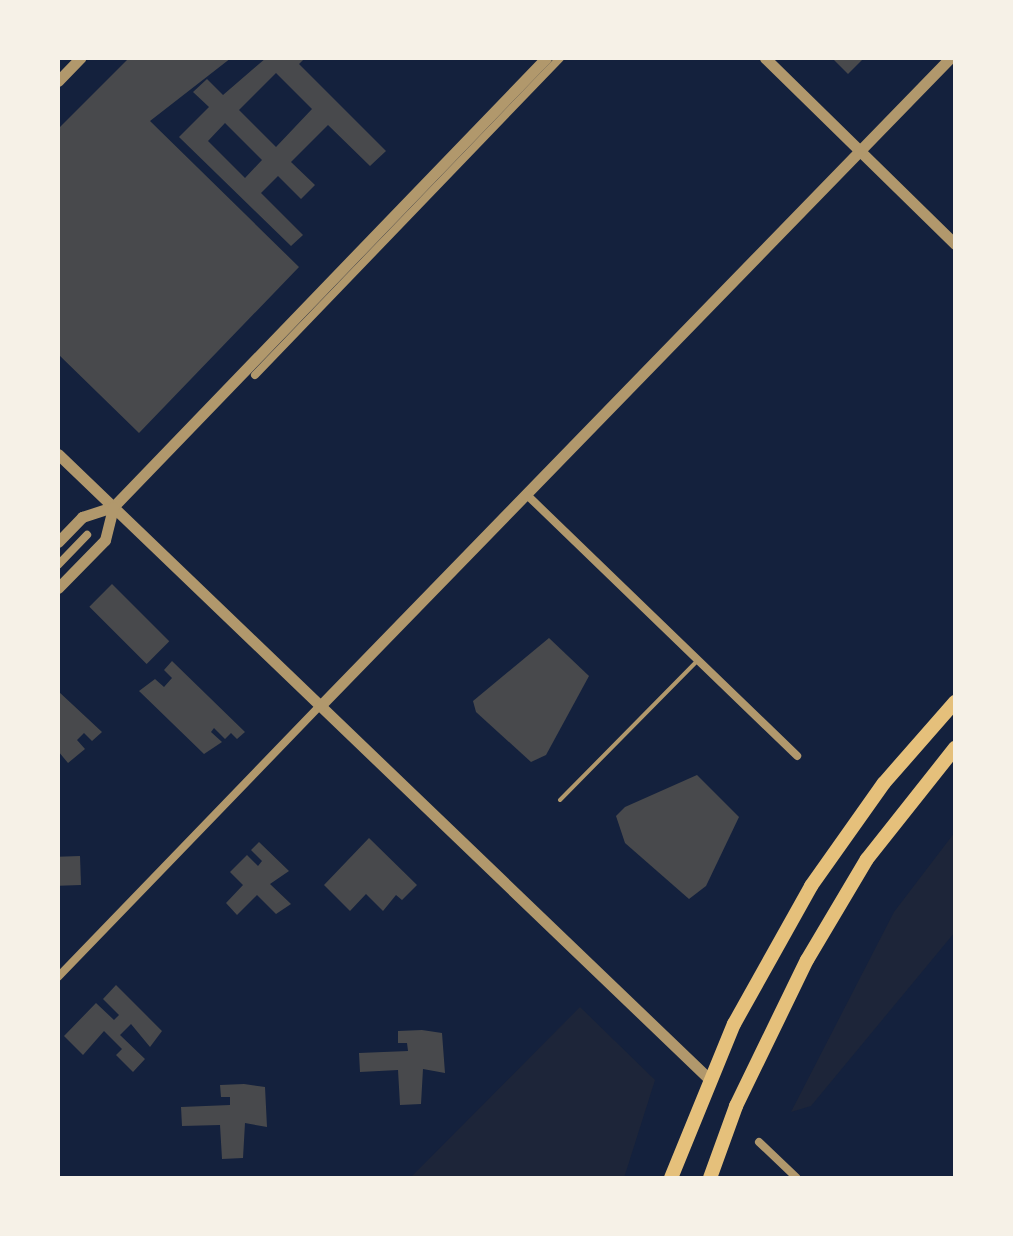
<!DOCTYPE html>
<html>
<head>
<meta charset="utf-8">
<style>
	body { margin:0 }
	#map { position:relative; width:1013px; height:1236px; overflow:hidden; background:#14213d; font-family:"Source Serif 4",serif }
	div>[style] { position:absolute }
	.green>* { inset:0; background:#1d2539 }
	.building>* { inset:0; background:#48494c; transform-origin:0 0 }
	.service>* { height:4px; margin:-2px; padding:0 2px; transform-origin:2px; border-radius:2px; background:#b1986c }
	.minor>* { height:8px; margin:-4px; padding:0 4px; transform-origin:4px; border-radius:4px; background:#b1986c }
	.tertiary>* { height:11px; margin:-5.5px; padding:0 5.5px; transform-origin:5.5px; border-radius:5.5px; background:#b1986c }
	.primary>* { height:14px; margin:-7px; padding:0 7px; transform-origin:7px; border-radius:7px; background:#e5c07b }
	span { translate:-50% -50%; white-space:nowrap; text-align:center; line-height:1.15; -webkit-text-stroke:6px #f6f1e7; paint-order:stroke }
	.frame { position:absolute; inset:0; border:60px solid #f6f1e7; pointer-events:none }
</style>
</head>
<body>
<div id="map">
	<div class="green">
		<i style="clip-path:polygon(955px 832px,955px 932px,811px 1106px,791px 1112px,894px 912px)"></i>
		<i style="clip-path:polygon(580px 1007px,655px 1080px,624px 1178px,410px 1178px)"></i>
	</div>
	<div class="building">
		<i style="clip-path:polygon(129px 58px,231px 58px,150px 121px,299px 267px,139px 433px,58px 354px,58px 129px)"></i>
		<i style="clip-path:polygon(evenodd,266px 58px,305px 58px,299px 64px,386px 151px,370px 166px,328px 125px,291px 162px,315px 185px,301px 199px,278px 176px,261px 193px,303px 235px,291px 246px,179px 137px,209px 107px,193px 92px,207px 79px,223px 95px,266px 58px,276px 73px,312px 109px,276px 147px,239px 110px,276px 73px,266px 58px,225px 123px,262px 160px,245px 178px,208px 141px,225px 123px)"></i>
		<i style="clip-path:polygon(832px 58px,864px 58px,848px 74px)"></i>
		<i style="left:112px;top:584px;width:81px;height:32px;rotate:45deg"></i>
		<i style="clip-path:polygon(549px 638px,589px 676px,546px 755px,531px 762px,476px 712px,473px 701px)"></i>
		<i style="clip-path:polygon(172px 661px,245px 732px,237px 739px,231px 733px,225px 739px,214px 728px,211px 732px,222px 742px,204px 754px,139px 691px,155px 679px,164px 687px,172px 678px,164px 670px)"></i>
		<i style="clip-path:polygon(58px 691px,102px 732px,92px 741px,84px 733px,77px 740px,85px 749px,68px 763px,58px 751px)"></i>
		<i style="clip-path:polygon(697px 775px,739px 817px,706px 886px,689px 899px,625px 843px,616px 816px,625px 807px)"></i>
		<i style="clip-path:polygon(369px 838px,417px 885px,402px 900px,396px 895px,383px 911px,366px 894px,350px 911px,324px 885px)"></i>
		<i style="clip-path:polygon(259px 842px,289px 871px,270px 884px,291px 904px,276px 914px,257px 895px,237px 915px,226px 903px,243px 885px,230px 872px,247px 855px,258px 866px,262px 861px,251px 850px)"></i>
		<i style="left:80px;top:856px;width:29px;height:22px;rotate:88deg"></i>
		<i style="clip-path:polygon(116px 985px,162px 1031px,150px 1047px,131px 1024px,120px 1035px,145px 1059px,133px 1072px,116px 1055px,122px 1049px,104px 1031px,83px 1055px,64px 1036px,96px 1003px,114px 1020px,119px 1015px,103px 999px)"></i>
		<i style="clip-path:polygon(422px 1030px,442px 1033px,445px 1073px,423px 1069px,421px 1104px,400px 1105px,398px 1070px,360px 1072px,359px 1053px,408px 1051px,407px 1043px,398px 1043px,398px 1031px)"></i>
		<i style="clip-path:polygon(244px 1084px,265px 1087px,267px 1127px,245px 1123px,243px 1158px,222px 1159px,220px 1125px,182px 1126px,181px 1107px,230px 1105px,230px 1097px,221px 1097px,220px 1085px)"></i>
	</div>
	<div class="service">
		<i style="left:560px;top:800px;width:197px;rotate:-45.4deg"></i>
	</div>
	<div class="minor">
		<i style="left:255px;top:375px;width:440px;rotate:-46.1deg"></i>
		<i style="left:526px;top:494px;width:377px;rotate:44deg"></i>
		<i style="left:58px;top:565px;width:42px;rotate:-46deg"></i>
		<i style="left:58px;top:977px;width:377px;rotate:-46deg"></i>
		<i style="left:759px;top:1142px;width:52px;rotate:43.5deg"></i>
	</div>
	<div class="tertiary">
		<i style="left:765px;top:58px;width:266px;rotate:44.4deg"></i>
		<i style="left:58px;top:81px;width:32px;rotate:-46deg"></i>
		<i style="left:58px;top:454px;width:904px;rotate:43.83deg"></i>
		<i style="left:58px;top:542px;width:35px;rotate:-46deg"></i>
		<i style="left:82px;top:517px;width:33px;rotate:-18deg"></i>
		<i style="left:113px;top:507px;width:624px;rotate:-46.04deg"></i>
		<i style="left:58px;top:588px;width:67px;rotate:-45.6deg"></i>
		<i style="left:105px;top:540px;width:34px;rotate:-76deg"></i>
		<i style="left:320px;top:706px;width:904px;rotate:-45.81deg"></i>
	</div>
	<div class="primary">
		<i style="left:671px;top:1178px;width:166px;rotate:-67.8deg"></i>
		<i style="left:734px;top:1024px;width:158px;rotate:-60.8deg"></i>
		<i style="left:811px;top:886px;width:126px;rotate:-54.7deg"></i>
		<i style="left:884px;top:783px;width:108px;rotate:-48.8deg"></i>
		<i style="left:710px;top:1178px;width:77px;rotate:-70.1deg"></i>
		<i style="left:736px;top:1106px;width:162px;rotate:-64.1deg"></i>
		<i style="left:807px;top:960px;width:117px;rotate:-59.3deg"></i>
		<i style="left:867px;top:859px;width:142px;rotate:-51.6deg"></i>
	</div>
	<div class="frame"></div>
</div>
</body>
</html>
